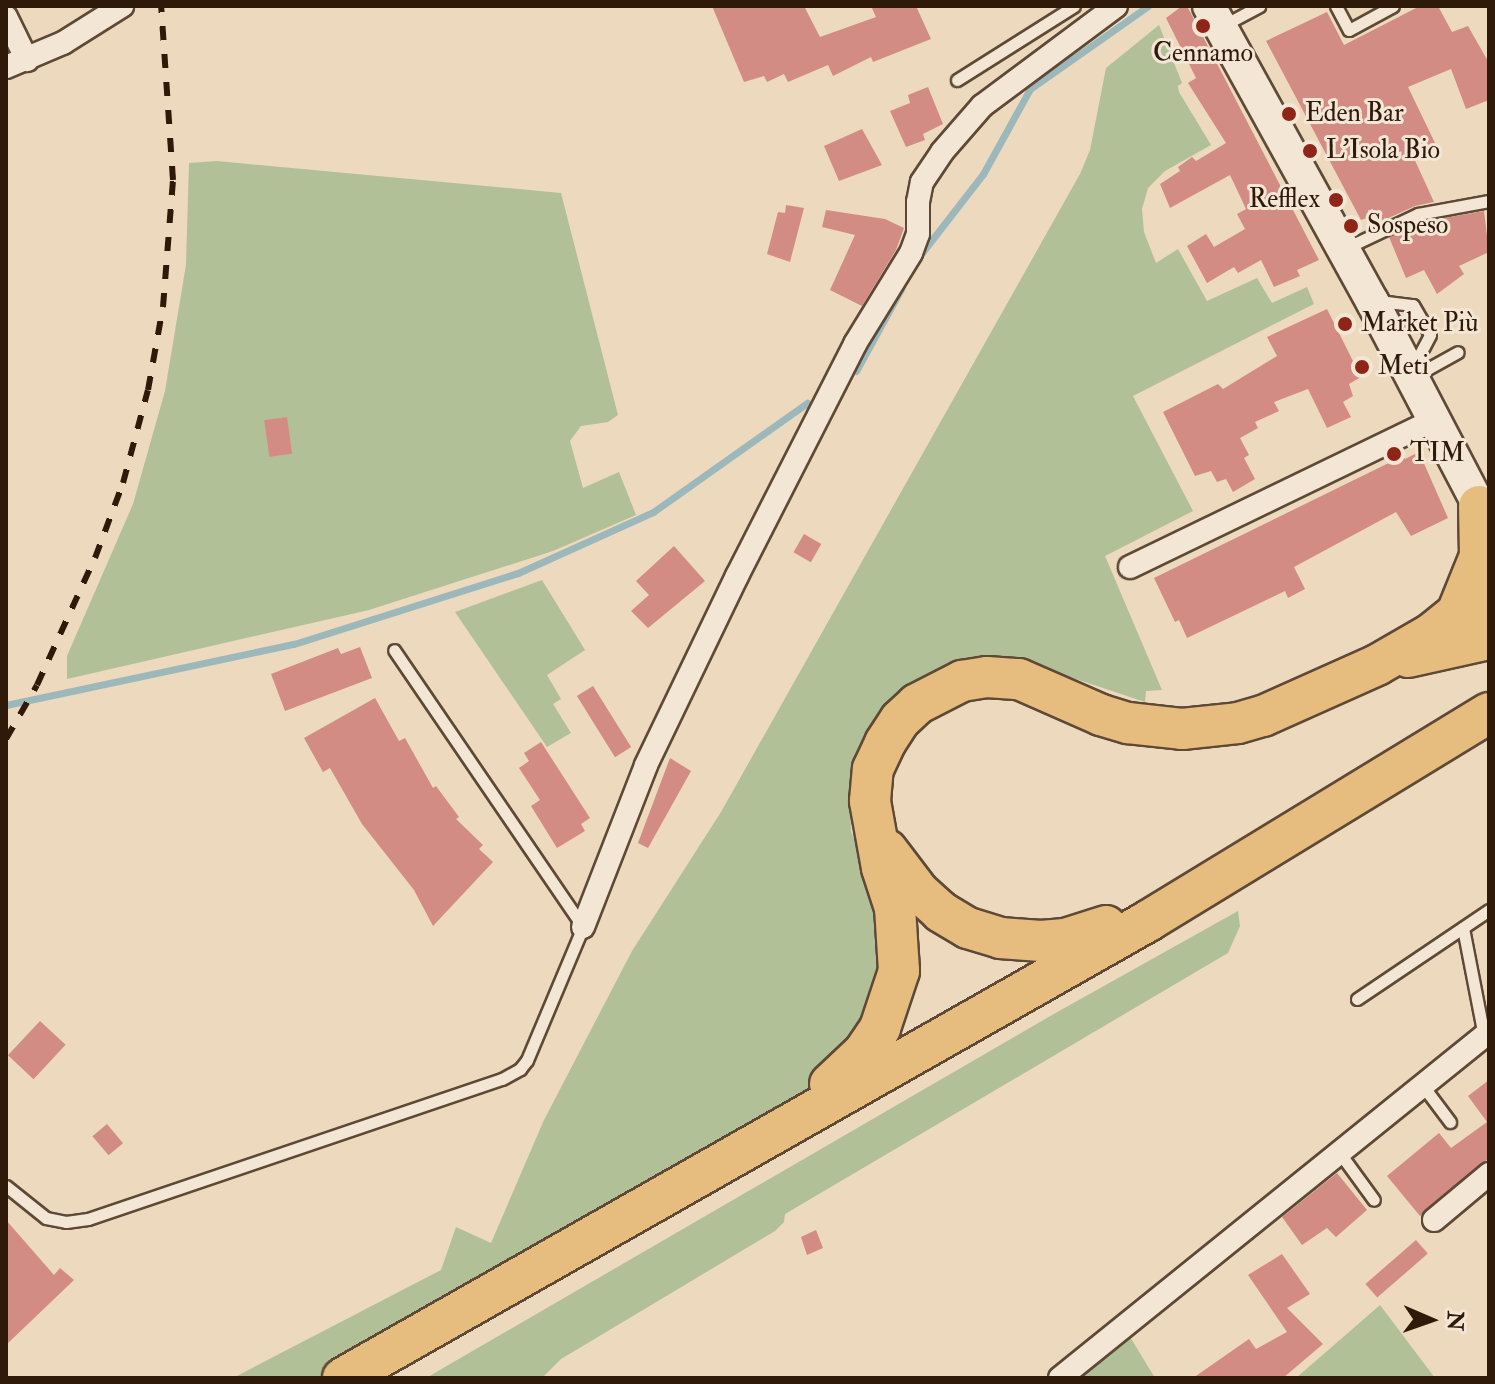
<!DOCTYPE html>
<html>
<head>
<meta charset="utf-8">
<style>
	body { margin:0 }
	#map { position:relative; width:1495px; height:1384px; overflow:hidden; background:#ecd9be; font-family:"IM FELL Double Pica",serif }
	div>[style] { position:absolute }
	.green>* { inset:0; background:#b1c097 }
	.stream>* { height:7px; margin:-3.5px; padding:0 3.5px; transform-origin:3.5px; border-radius:3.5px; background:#9cb8ba }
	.building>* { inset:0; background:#d38c83; transform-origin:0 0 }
	.roads { filter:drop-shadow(2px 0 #5e4936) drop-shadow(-2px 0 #5e4936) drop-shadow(0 2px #5e4936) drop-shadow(0 -2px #5e4936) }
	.lane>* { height:11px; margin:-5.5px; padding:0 5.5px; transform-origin:5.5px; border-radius:5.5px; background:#f3e6d5 }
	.street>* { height:22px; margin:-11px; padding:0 11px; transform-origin:11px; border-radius:11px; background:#f3e6d5 }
	.secondary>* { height:32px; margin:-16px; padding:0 16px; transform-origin:16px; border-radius:16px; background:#f3e6d5 }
	.highway>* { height:40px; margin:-20px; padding:0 20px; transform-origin:20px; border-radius:20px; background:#e6bc7f }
	.rail>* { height:6px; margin-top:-3px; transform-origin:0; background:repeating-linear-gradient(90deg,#2f1909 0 14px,transparent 0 28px) }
	.dots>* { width:22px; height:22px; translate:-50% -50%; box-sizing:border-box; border:4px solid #f3e6d5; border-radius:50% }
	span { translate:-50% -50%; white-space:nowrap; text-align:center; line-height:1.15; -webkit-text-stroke:6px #f3e6d5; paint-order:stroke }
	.poi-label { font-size:26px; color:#2f1909 }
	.left { translate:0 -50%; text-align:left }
	.right { translate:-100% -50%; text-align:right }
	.frame { position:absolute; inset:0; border:8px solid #2f1909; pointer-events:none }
	.north { position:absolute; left:1391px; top:1280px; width:80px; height:80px; -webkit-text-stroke:6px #f3e6d5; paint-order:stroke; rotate:92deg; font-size:22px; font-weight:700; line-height:32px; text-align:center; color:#2f1909 }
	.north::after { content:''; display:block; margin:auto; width:28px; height:36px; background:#2f1909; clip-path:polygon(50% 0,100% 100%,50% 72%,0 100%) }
</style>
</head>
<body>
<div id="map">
	<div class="green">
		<i style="clip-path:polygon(1159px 25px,1182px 83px,1178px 86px,1179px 92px,1211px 145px,1165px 171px,1148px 188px,1142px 209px,1144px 232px,1156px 263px,1178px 249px,1207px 301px,1257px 278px,1272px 303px,1307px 287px,1314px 304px,1133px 396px,1193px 511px,1105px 556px,1162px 690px,1146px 691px,1145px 702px,1067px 676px,1063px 683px,1002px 666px,857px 760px,850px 797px,851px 831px,873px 887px,883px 982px,831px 1075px,801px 1098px,325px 1378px,233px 1378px,441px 1270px,456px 1227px,491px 1243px,544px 1120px,632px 951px,721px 812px,1080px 174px,1090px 150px,1106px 68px)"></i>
		<i style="clip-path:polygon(217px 161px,561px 193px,618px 415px,608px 422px,581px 426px,570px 441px,583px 488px,619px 472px,636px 515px,553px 551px,369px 610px,67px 679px,67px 656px,133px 504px,165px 391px,186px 265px,189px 163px)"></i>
		<i style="clip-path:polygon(542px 580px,585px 650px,547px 675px,561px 699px,553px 704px,571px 733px,547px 747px,455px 612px)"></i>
		<i style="clip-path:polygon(1238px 911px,1240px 926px,1228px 953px,785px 1214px,784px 1222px,775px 1231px,561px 1359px,542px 1378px,426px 1378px,1052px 1015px)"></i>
		<i style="clip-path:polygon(1380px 1305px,1435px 1378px,1296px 1378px)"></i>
		<i style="clip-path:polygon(1127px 1332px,1155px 1378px,1075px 1378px)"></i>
	</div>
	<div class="stream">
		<i style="left:921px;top:254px;width:101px;rotate:-52.2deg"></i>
		<i style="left:983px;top:174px;width:97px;rotate:-61.1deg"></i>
		<i style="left:1030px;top:89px;width:144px;rotate:-35.1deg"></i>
		<i style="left:856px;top:371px;width:94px;rotate:-61.2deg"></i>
		<i style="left:6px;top:705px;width:294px;rotate:-12deg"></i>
		<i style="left:294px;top:644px;width:235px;rotate:-17.6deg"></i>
		<i style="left:518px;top:573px;width:148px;rotate:-24.3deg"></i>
		<i style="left:653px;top:512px;width:189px;rotate:-35.3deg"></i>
	</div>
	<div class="building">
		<i style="clip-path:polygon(712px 6px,804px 6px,820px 37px,876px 17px,871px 6px,916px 6px,931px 39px,873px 62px,871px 57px,833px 76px,828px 65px,788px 82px,784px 74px,767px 82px,764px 76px,744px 82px)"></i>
		<i style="clip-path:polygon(1182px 6px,1187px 6px,1319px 260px,1297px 270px,1300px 276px,1274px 287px,1261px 260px,1238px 273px,1234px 267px,1207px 283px,1187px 246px,1206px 234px,1214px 247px,1245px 229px,1237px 214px,1246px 209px,1230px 175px,1170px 208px,1160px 184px,1180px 171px,1178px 167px,1192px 157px,1196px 161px,1226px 143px,1188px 83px,1196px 78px,1166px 18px)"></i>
		<i style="clip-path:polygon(1420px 6px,1438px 6px,1452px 32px,1468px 26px,1489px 63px,1489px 100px,1466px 109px,1451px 69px,1408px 87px,1436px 145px,1413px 156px,1434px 202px,1415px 206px,1382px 221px,1379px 214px,1361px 220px,1266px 41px,1327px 12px,1344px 45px)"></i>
		<i style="clip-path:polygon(928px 87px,943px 124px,923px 134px,925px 140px,906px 147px,890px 111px,910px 103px,908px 95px)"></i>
		<i style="clip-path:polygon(862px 129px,882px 165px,839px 181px,824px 146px)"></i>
		<i style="clip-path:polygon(786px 205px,804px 208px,790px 262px,767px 254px,778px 212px,785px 213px)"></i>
		<i style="clip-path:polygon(826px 210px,885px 219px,904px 228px,896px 250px,862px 306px,830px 290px,855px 235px,822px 227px)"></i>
		<i style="clip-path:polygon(1484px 211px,1489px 252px,1459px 266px,1464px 274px,1437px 294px,1424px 270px,1406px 278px,1389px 237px,1421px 222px)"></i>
		<i style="clip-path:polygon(1327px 309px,1361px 377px,1349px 384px,1353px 396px,1343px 402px,1351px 417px,1327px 428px,1308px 389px,1274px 402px,1279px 411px,1255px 422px,1258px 428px,1240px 438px,1249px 455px,1244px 458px,1255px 479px,1233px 492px,1226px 479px,1217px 482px,1211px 471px,1195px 476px,1163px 412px,1218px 384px,1223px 389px,1277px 356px,1267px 337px)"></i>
		<i style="left:287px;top:417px;width:37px;height:23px;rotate:82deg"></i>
		<i style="clip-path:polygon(1419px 452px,1448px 518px,1411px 536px,1396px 512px,1294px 567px,1305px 589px,1288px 598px,1285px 591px,1187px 638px,1179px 620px,1175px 622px,1154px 578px,1403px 456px,1405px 459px)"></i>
		<i style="left:804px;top:534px;width:20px;height:21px;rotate:30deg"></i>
		<i style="clip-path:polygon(674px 546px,705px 581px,648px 628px,631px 611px,649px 595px,636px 581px)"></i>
		<i style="clip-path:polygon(360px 647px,372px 678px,285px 711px,271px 674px,338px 648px,341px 654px)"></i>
		<i style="left:593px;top:686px;width:72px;height:19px;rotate:58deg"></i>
		<i style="clip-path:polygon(375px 698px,399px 741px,405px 738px,433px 788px,436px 786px,459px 817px,456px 819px,483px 845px,479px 849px,493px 862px,433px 926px,414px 890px,362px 824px,330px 768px,323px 772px,304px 738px)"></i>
		<i style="clip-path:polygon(541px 742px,590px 818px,581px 824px,585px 831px,557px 848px,531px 806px,540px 800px,519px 768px,529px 761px,524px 753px)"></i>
		<i style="clip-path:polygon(670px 758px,691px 771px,648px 848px,638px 843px)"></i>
		<i style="left:40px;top:1021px;width:35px;height:47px;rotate:43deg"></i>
		<i style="clip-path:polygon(1489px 1080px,1489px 1158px,1420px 1216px,1387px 1176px,1439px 1133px,1451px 1148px,1487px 1122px,1468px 1096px)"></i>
		<i style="left:107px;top:1124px;width:25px;height:19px;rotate:50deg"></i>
		<i style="clip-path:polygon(1337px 1173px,1367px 1210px,1336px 1237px,1327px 1228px,1302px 1245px,1282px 1217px)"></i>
		<i style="clip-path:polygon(6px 1220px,54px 1275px,60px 1268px,74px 1280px,6px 1345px)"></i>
		<i style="clip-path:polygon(816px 1230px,823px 1248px,807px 1255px,801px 1237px)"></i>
		<i style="left:1416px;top:1240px;width:18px;height:67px;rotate:49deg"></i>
		<i style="clip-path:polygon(1282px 1254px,1310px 1294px,1287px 1308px,1323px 1344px,1283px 1378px,1193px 1378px,1249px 1339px,1256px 1349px,1287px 1332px,1248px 1275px)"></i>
	</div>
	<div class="roads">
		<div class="lane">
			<i style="left:1336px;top:6px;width:27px;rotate:62deg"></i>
			<i style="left:1349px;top:30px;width:50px;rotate:-28.6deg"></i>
			<i style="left:1224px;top:25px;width:40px;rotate:-28deg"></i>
			<i style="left:957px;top:80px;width:138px;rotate:-32.3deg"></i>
			<i style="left:1346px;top:248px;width:80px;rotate:-25.3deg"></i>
			<i style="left:1418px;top:214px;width:72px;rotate:-10.4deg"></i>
			<i style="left:1379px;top:301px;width:34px;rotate:7deg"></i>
			<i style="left:1413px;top:305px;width:34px;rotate:60deg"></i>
			<i style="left:1430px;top:335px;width:38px;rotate:118deg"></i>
			<i style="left:1413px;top:377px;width:51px;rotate:-29.1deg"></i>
			<i style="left:1463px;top:928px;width:110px;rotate:79deg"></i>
			<i style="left:1357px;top:999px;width:159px;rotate:-34deg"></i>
			<i style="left:1423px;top:1086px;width:45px;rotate:53.1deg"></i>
			<i style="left:1339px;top:1152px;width:59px;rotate:53.9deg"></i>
			<i style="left:6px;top:1186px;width:51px;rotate:38.7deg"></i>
			<i style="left:46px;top:1218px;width:20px;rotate:11deg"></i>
			<i style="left:66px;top:1222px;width:22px;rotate:-8deg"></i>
			<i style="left:88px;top:1219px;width:437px;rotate:-18.7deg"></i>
			<i style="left:502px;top:1079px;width:21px;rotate:-29deg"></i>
			<i style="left:520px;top:1069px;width:11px;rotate:-52deg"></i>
			<i style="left:527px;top:1060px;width:144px;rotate:-67.2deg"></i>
			<i style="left:583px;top:927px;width:335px;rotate:-124.3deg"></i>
		</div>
		<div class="street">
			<i style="left:6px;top:17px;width:48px;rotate:64deg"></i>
			<i style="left:6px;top:67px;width:62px;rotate:-22.8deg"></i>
			<i style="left:63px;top:43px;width:70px;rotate:-32.1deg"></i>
			<i style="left:1130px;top:567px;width:338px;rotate:-25.8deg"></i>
			<i style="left:583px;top:927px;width:174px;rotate:-68.7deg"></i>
			<i style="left:646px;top:765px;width:210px;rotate:-64.3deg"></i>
			<i style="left:737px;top:576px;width:260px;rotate:-63deg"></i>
			<i style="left:855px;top:344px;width:107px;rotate:-58.4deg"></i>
			<i style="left:911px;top:253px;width:20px;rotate:-70deg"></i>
			<i style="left:918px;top:234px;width:32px;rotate:-90deg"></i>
			<i style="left:918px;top:202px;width:20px;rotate:-79deg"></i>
			<i style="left:922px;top:182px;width:36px;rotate:-56deg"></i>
			<i style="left:942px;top:152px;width:61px;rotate:-49deg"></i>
			<i style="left:982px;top:106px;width:167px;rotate:-36.7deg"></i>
			<i style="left:1434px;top:1220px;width:72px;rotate:-39.9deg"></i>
			<i style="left:1060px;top:1378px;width:551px;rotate:-38.89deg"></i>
		</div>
		<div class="secondary">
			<i style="left:1209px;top:6px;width:337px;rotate:61.1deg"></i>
			<i style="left:1372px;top:301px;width:253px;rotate:62.4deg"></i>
		</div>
		<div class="highway">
			<i style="left:1457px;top:613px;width:61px;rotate:-68deg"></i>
			<i style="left:1480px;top:556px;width:50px;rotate:-91.1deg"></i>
			<i style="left:1408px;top:657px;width:83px;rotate:-12.5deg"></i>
			<i style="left:887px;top:850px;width:51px;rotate:52.9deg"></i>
			<i style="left:918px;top:891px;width:31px;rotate:42deg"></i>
			<i style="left:941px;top:912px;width:31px;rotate:31deg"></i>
			<i style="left:968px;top:928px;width:34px;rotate:17deg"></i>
			<i style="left:1000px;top:938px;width:41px;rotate:4.2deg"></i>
			<i style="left:1041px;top:941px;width:24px;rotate:-5deg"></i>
			<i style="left:1065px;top:939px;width:43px;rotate:-17.6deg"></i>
			<i style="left:830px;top:1084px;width:47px;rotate:-43.3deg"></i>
			<i style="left:864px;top:1052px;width:29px;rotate:-56deg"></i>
			<i style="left:880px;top:1028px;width:60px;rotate:-71.6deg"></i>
			<i style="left:899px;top:971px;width:63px;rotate:-93.6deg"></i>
			<i style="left:895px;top:908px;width:42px;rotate:-108deg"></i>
			<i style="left:882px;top:868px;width:68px;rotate:-100.2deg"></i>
			<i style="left:870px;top:801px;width:32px;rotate:-85deg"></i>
			<i style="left:873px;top:769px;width:29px;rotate:-65deg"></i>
			<i style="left:885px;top:743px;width:27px;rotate:-57deg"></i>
			<i style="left:900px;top:720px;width:23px;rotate:-43deg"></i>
			<i style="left:917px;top:704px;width:51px;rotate:-27.1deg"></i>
			<i style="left:962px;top:681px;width:25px;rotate:-9deg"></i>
			<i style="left:987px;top:677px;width:32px;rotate:4deg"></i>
			<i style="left:1019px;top:679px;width:90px;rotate:23.7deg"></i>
			<i style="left:1101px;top:715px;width:28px;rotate:17deg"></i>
			<i style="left:1128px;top:723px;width:54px;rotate:6.3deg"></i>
			<i style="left:1182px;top:729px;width:56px;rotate:-6.1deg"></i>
			<i style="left:1238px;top:723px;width:26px;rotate:-16deg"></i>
			<i style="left:1263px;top:716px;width:125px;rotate:-24.1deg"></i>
			<i style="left:1377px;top:665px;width:62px;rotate:-29.9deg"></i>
			<i style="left:1431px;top:634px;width:33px;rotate:-39deg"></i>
			<i style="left:1457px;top:613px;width:35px;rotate:-25deg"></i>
			<i style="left:343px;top:1378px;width:926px;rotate:-29.58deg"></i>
			<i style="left:1148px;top:921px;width:399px;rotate:-31.4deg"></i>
		</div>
	</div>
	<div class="rail">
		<i style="left:6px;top:739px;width:62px;rotate:-60.1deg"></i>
		<i style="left:37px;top:685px;width:140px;rotate:-65.5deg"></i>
		<i style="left:95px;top:558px;width:80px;rotate:-69.5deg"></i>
		<i style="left:123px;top:483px;width:96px;rotate:-75deg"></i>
		<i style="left:148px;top:390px;width:84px;rotate:-79.8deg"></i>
		<i style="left:163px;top:307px;width:127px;rotate:-85.5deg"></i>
		<i style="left:173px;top:180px;width:174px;rotate:-93.9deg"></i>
	</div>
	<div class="dots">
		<i style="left:1203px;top:26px;background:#8f2418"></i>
		<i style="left:1289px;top:114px;background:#8f2418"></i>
		<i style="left:1310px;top:151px;background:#8f2418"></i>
		<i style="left:1336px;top:200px;background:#8f2418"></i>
		<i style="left:1351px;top:226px;background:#8f2418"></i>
		<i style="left:1345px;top:324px;background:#8f2418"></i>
		<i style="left:1362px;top:367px;background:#8f2418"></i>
		<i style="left:1394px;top:454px;background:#8f2418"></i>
	</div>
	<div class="poi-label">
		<span style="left:1203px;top:54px">Cennamo</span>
		<span class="left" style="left:1305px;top:114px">Eden Bar</span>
		<span class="left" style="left:1326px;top:151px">L'Isola Bio</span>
		<span class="right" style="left:1320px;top:200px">Refflex</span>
		<span class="left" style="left:1367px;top:226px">Sospeso</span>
		<span class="left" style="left:1361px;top:324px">Market Più</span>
		<span class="left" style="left:1378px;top:367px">Meti</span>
		<span class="left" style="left:1410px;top:454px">TIM</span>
	</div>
	<div class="frame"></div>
	<div class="north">N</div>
</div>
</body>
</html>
